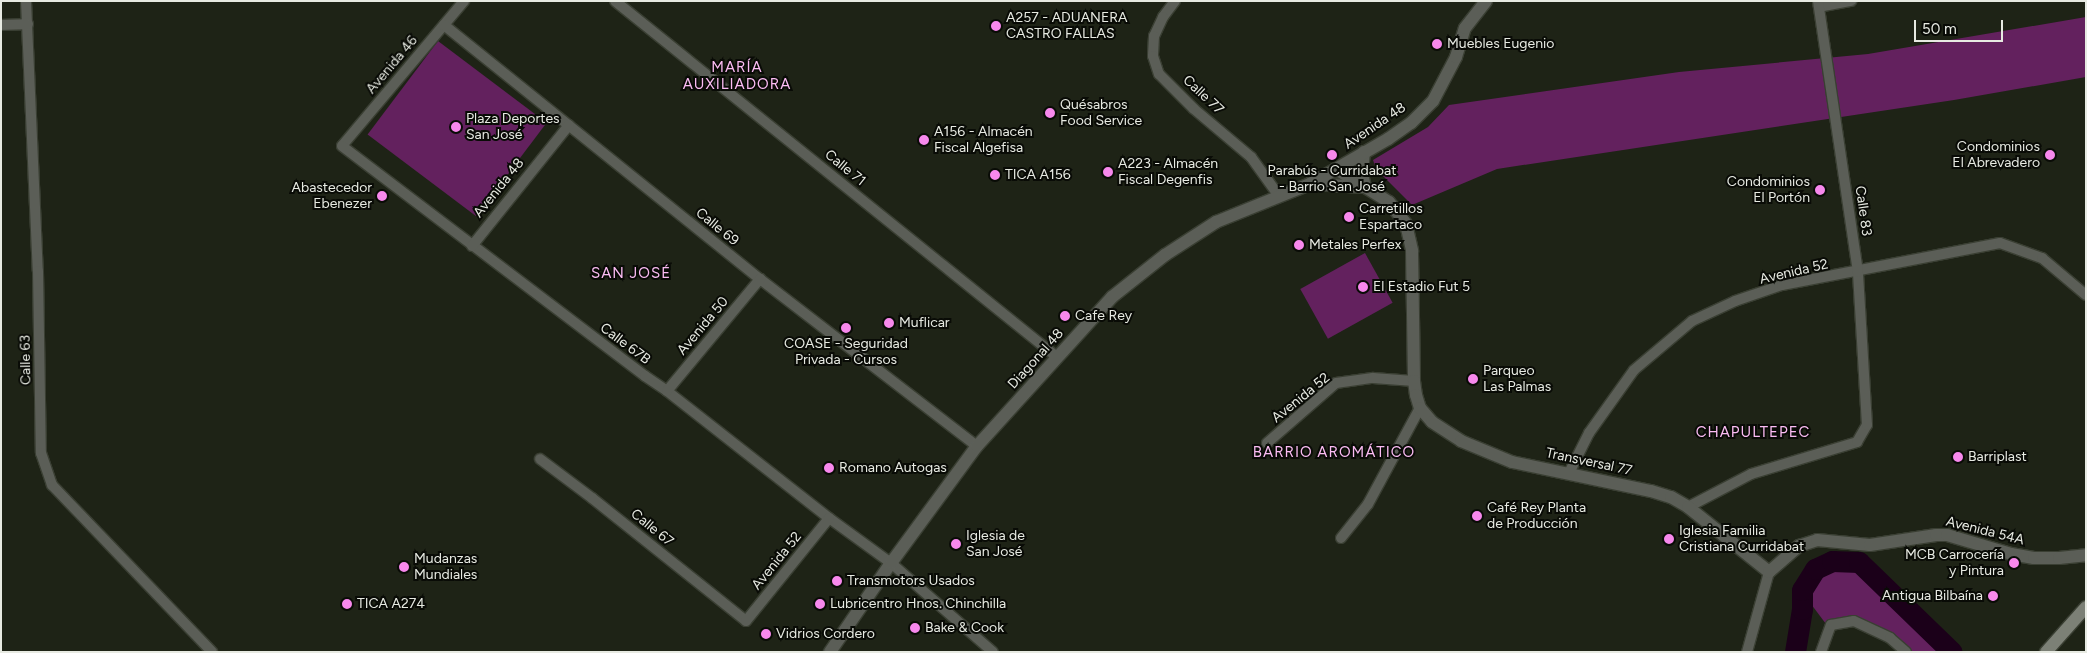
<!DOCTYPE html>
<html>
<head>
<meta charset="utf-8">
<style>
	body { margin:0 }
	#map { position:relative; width:2087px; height:653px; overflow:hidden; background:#1e2316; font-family:Figtree,sans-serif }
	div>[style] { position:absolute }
	.green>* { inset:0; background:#63215e; transform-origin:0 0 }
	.river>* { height:21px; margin:-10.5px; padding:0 10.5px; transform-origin:10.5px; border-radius:10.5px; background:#1b0019 }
	.roads { filter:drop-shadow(1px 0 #3a3f33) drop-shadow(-1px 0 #3a3f33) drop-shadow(0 1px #3a3f33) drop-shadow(0 -1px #3a3f33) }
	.minor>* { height:10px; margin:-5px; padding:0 5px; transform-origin:5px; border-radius:5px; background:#5b5e57 }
	.tertiary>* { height:12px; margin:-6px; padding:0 6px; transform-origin:6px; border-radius:6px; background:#5b5e57 }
	.secondary>* { height:12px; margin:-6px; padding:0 6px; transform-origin:6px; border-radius:6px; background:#7c8076 }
	.dots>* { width:14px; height:14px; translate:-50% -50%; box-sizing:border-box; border:2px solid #090b06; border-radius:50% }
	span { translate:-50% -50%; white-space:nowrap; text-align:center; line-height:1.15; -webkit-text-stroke:4px #090b06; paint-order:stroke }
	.poi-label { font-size:14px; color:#e7eae2 }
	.left { translate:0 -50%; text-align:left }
	.right { translate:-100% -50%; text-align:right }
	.street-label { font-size:14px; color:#e7eae2 }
	.neighbourhood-label { font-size:15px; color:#fbbcf3; letter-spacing:1px }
	.frame { position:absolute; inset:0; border:2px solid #e7eae2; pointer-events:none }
	.scale { position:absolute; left:1914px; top:20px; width:89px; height:22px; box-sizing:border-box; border:2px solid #e7eae2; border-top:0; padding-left:6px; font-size:15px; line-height:18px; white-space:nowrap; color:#e7eae2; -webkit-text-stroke:4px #090b06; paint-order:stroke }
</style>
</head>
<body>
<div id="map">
	<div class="green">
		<i style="clip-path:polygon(2086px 17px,2086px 77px,1954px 100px,1497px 169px,1412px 205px,1376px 169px,1373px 160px,1428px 127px,1449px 105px,1679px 72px,1868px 54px)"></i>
		<i style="left:438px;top:41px;width:136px;height:117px;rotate:37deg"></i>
		<i style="left:1365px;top:253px;width:57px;height:74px;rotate:61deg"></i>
		<i style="clip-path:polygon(1840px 565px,1862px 568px,1942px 652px,1911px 652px,1893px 636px,1853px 619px,1826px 624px,1805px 596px,1822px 571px)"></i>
	</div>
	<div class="river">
		<i style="left:1795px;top:652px;width:44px;rotate:-80.8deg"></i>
		<i style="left:1802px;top:609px;width:19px;rotate:-90deg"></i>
		<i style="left:1802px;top:590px;width:25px;rotate:-58deg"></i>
		<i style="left:1815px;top:569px;width:19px;rotate:-25deg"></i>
		<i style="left:1832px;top:561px;width:27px;rotate:2deg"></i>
		<i style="left:1859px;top:562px;width:129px;rotate:44.1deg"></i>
	</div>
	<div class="roads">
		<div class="minor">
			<i style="left:26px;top:1px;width:270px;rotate:87.5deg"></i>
			<i style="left:38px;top:271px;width:182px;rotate:89.1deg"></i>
			<i style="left:41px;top:453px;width:34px;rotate:71deg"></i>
			<i style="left:52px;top:485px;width:231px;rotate:46.2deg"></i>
			<i style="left:464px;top:1px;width:189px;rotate:130.1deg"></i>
			<i style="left:342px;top:146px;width:380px;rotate:37.2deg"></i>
			<i style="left:645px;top:376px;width:27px;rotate:34deg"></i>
			<i style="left:667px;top:391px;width:206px;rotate:38.1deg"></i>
			<i style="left:829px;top:518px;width:77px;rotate:36deg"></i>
			<i style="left:891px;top:563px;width:135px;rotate:41.1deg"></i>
			<i style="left:615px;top:1px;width:568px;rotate:38.85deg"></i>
			<i style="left:1175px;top:1px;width:20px;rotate:127deg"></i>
			<i style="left:1163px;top:17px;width:21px;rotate:115deg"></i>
			<i style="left:1154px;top:36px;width:20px;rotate:93deg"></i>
			<i style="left:1153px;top:56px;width:19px;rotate:72deg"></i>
			<i style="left:1159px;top:74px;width:49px;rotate:45deg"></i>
			<i style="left:1194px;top:109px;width:75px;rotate:40.1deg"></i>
			<i style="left:1251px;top:157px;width:48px;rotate:54.3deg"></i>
			<i style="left:1819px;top:7px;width:33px;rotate:-11deg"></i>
			<i style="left:1px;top:25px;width:27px;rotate:-2deg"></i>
			<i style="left:444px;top:25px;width:405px;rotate:38.8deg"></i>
			<i style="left:760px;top:279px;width:274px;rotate:37.6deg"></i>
			<i style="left:472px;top:246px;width:155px;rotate:-51.3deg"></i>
			<i style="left:667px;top:391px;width:146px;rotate:-50.3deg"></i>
			<i style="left:1267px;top:443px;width:91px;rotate:-41deg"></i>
			<i style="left:1336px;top:383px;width:37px;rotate:-8deg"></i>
			<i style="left:1373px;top:378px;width:41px;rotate:4.2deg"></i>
			<i style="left:540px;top:459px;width:65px;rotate:36.9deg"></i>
			<i style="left:592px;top:498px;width:197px;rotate:38.6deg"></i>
			<i style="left:746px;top:621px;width:132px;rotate:-51.1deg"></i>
			<i style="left:1569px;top:473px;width:45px;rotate:-63.4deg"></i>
			<i style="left:1589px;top:433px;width:77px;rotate:-54.5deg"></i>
			<i style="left:1634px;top:370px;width:76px;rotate:-40.2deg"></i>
			<i style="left:1692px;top:321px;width:47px;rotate:-24.9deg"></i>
			<i style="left:1735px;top:301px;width:50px;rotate:-18.8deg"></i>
			<i style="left:1782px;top:285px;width:222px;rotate:-10.9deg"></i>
			<i style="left:2000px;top:243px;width:45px;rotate:19.7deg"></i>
			<i style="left:2042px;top:258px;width:57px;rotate:40.1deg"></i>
			<i style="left:1688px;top:507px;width:71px;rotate:-27.6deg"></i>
			<i style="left:1751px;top:474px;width:111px;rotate:-16.8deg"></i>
			<i style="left:1857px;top:442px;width:20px;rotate:-60deg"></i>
			<i style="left:1867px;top:425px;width:153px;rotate:-93.4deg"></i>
			<i style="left:1858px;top:272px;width:274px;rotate:-98.4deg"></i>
			<i style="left:1341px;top:538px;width:43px;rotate:-51.5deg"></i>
			<i style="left:1368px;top:504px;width:109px;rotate:-61.6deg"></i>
			<i style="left:1747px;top:652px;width:83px;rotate:-74.6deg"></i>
			<i style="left:1821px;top:652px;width:29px;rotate:-70deg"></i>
			<i style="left:1831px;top:625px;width:23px;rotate:-10deg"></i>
			<i style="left:1854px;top:621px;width:40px;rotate:25deg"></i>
			<i style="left:1890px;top:638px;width:21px;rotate:41deg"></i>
		</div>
		<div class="tertiary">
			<i style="left:1336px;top:169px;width:62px;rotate:31.9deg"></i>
			<i style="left:1389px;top:202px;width:28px;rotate:52deg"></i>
			<i style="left:1406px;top:224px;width:28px;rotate:77deg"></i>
			<i style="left:1412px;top:251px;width:130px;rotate:89.1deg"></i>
			<i style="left:1414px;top:381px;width:14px;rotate:82deg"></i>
			<i style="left:1416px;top:395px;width:14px;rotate:73deg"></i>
			<i style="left:1420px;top:408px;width:18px;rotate:49deg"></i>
			<i style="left:1432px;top:422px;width:35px;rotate:33deg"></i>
			<i style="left:1461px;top:441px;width:55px;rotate:22.4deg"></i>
			<i style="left:1512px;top:462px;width:142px;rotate:11.8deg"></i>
			<i style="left:1651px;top:491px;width:21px;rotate:17deg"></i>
			<i style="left:1671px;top:497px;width:20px;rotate:30deg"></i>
			<i style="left:1688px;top:507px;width:104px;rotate:38.7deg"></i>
			<i style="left:1769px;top:572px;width:40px;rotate:-41deg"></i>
			<i style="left:1799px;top:546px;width:19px;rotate:-18deg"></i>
			<i style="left:1817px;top:540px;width:53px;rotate:5.4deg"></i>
			<i style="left:1870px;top:545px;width:67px;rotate:-8.6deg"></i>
			<i style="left:1936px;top:535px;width:11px"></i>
			<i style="left:1947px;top:535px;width:67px;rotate:16.5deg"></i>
			<i style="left:2011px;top:554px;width:23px;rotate:10deg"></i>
			<i style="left:2034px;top:558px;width:25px"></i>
			<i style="left:2059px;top:558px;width:27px;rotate:-6deg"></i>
			<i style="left:1310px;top:184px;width:55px;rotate:3.1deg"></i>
			<i style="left:1365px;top:187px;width:13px;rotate:-103deg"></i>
			<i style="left:1362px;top:174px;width:22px;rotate:-85deg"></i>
			<i style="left:830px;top:652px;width:108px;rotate:-55.6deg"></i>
			<i style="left:891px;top:563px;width:145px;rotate:-53.7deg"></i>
			<i style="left:977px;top:446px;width:201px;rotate:-47.8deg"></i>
			<i style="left:1112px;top:297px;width:68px;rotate:-38.4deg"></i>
			<i style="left:1165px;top:255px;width:61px;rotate:-32.9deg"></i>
			<i style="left:1216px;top:222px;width:101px;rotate:-22deg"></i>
			<i style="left:1310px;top:184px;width:90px;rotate:-30deg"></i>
			<i style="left:1388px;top:139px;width:28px;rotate:-35deg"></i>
			<i style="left:1411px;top:123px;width:31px;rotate:-45deg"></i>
			<i style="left:1433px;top:101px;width:50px;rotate:-62.4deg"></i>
			<i style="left:1456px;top:57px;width:30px;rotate:-73deg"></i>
			<i style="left:1465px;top:28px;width:34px;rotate:-52deg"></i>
		</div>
		<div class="secondary">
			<i style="left:2046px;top:652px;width:60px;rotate:-48.4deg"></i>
		</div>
	</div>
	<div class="dots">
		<i style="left:996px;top:26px;background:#f788ec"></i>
		<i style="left:1437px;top:44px;background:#f788ec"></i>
		<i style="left:1050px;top:113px;background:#f788ec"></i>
		<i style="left:456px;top:127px;background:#f788ec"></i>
		<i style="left:924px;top:140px;background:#f788ec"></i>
		<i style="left:1332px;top:155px;background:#f788ec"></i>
		<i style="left:2050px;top:155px;background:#f788ec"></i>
		<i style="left:1108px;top:172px;background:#f788ec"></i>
		<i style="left:995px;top:175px;background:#f788ec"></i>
		<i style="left:1820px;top:190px;background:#f788ec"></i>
		<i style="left:382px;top:196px;background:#f788ec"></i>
		<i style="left:1349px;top:217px;background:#f788ec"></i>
		<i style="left:1299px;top:245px;background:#f788ec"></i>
		<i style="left:1363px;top:287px;background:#f788ec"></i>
		<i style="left:1065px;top:316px;background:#f788ec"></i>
		<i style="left:889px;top:323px;background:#f788ec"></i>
		<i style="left:846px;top:328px;background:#f788ec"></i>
		<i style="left:1473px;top:379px;background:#f788ec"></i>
		<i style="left:1958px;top:457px;background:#f788ec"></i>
		<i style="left:829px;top:468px;background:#f788ec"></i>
		<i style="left:1477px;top:516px;background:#f788ec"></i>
		<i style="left:1669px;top:539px;background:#f788ec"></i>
		<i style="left:956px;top:544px;background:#f788ec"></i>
		<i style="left:2014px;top:563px;background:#f788ec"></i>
		<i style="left:404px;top:567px;background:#f788ec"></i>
		<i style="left:837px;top:581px;background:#f788ec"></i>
		<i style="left:1993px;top:596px;background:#f788ec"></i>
		<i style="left:347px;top:604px;background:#f788ec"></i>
		<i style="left:820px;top:604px;background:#f788ec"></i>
		<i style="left:915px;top:628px;background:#f788ec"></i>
		<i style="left:766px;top:634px;background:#f788ec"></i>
	</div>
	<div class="poi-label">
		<span class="left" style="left:1006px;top:26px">A257 - ADUANERA<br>CASTRO FALLAS</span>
		<span class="left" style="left:1447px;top:44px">Muebles Eugenio</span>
		<span class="left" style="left:1060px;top:113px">Quésabros<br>Food Service</span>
		<span class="left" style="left:466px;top:127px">Plaza Deportes<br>San José</span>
		<span class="left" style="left:934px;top:140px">A156 - Almacén<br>Fiscal Algefisa</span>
		<span class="right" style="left:2040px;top:155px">Condominios<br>El Abrevadero</span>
		<span class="left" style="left:1118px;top:172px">A223 - Almacén<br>Fiscal Degenfis</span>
		<span style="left:1332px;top:179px">Parabús - Curridabat<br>- Barrio San José</span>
		<span class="left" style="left:1005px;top:175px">TICA A156</span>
		<span class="right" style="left:1810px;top:190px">Condominios<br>El Portón</span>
		<span class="right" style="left:372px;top:196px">Abastecedor<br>Ebenezer</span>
		<span class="left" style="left:1359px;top:217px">Carretillos<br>Espartaco</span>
		<span class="left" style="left:1309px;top:245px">Metales Perfex</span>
		<span class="left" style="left:1373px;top:287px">El Estadio Fut 5</span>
		<span class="left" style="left:1075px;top:316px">Cafe Rey</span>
		<span class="left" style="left:899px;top:323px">Muflicar</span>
		<span style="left:846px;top:352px">COASE - Seguridad<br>Privada - Cursos</span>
		<span class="left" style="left:1483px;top:379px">Parqueo<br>Las Palmas</span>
		<span class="left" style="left:1968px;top:457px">Barriplast</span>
		<span class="left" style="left:839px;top:468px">Romano Autogas</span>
		<span class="left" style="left:1487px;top:516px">Café Rey Planta<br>de Producción</span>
		<span class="left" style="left:1679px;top:539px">Iglesia Familia<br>Cristiana Curridabat</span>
		<span class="left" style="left:966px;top:544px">Iglesia de<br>San José</span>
		<span class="right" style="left:2004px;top:563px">MCB Carrocería<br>y Pintura</span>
		<span class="left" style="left:414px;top:567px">Mudanzas<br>Mundiales</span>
		<span class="left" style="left:847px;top:581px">Transmotors Usados</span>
		<span class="right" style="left:1983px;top:596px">Antigua Bilbaína</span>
		<span class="left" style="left:357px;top:604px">TICA A274</span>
		<span class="left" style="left:830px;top:604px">Lubricentro Hnos. Chinchilla</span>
		<span class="left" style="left:925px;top:628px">Bake &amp; Cook</span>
		<span class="left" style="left:776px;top:634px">Vidrios Cordero</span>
	</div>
	<div class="street-label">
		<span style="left:392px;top:65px;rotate:-50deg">Avenida 46</span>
		<span style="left:1203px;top:95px;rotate:43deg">Calle 77</span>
		<span style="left:1375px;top:126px;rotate:-34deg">Avenida 48</span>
		<span style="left:845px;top:168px;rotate:39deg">Calle 71</span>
		<span style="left:499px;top:188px;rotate:-51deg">Avenida 48</span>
		<span style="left:1863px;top:211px;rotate:82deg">Calle 83</span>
		<span style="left:717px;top:227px;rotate:39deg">Calle 69</span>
		<span style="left:1794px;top:272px;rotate:-13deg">Avenida 52</span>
		<span style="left:703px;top:326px;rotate:-50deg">Avenida 50</span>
		<span style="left:625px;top:344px;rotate:37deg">Calle 67B</span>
		<span style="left:1036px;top:359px;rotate:-48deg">Diagonal 48</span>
		<span style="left:26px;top:360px;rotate:-91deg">Calle 63</span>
		<span style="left:1301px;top:398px;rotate:-39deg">Avenida 52</span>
		<span style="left:1589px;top:462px;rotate:12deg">Transversal 77</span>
		<span style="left:652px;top:528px;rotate:39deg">Calle 67</span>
		<span style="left:1985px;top:531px;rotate:14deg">Avenida 54A</span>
		<span style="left:777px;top:561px;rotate:-51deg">Avenida 52</span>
	</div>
	<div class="neighbourhood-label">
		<span style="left:737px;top:76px">MARÍA<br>AUXILIADORA</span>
		<span style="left:631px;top:274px">SAN JOSÉ</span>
		<span style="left:1753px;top:433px">CHAPULTEPEC</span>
		<span style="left:1334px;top:453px">BARRIO AROMÁTICO</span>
	</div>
	<div class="frame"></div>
	<div class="scale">50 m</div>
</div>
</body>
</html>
